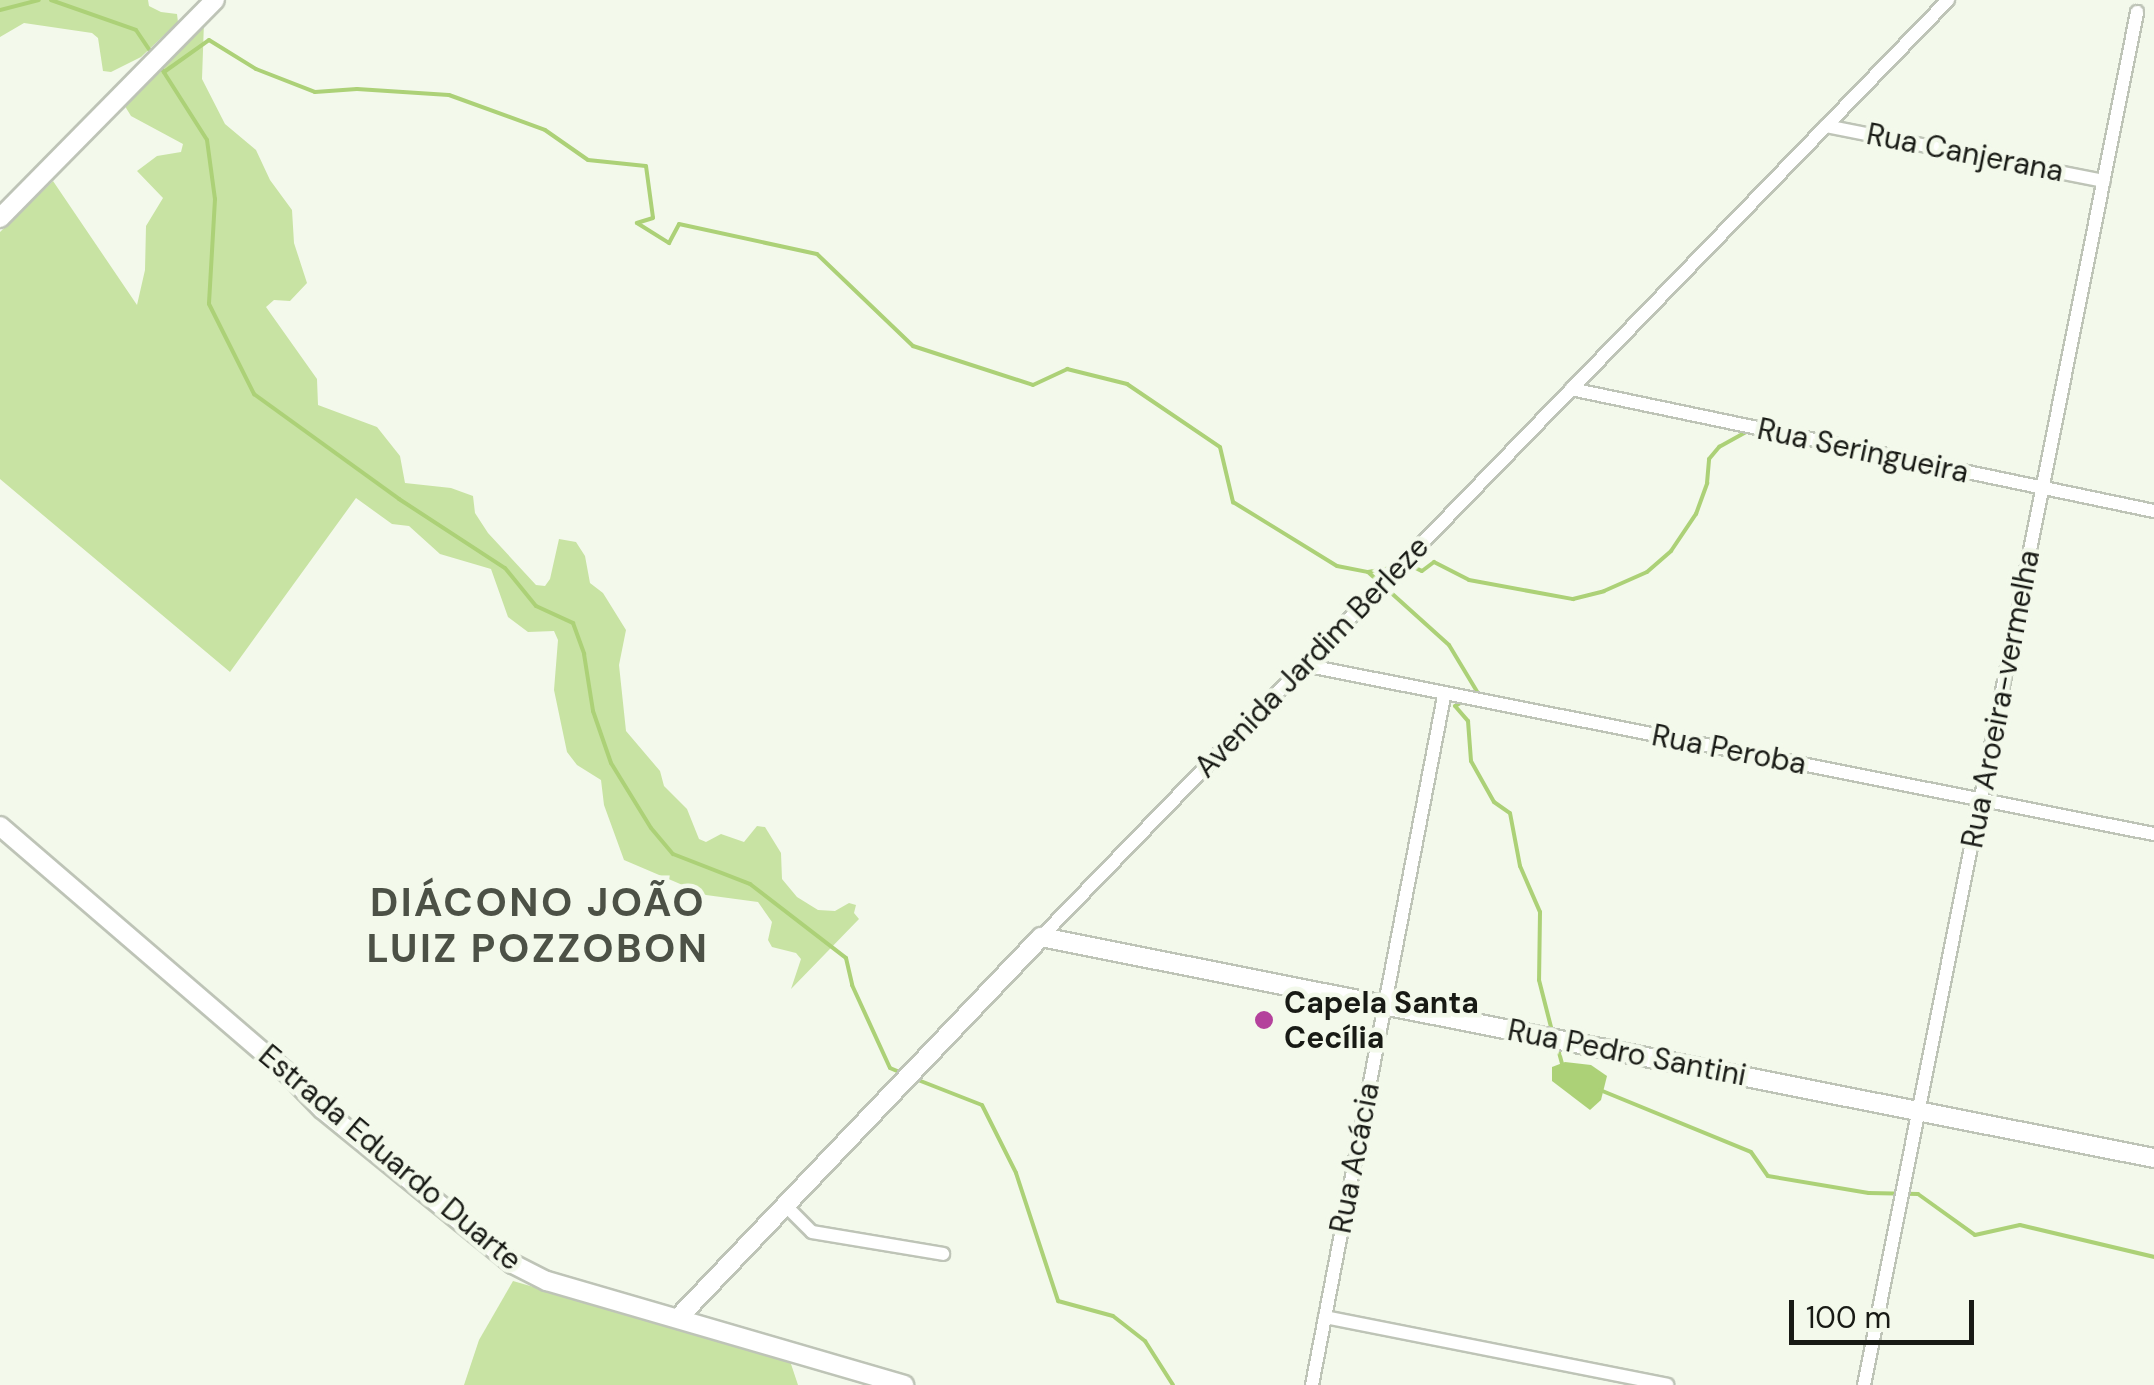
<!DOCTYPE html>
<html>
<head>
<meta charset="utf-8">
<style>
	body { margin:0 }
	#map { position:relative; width:2154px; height:1385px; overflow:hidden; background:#f3f9eb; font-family:"DM Sans",sans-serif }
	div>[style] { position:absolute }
	.green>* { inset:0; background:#c8e3a3 }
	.water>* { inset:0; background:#acd177 }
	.stream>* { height:4px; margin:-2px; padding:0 2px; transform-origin:2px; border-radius:2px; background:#acd177 }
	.roads { filter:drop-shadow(2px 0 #bec4b7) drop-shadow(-2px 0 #bec4b7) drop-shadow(0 2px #bec4b7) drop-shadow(0 -2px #bec4b7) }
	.street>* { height:12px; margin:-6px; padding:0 6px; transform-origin:6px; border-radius:6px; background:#fff }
	.secondary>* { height:18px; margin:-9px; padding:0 9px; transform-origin:9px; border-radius:9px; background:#fff }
	.dots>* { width:28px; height:28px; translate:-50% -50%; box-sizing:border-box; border:5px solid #f3f9eb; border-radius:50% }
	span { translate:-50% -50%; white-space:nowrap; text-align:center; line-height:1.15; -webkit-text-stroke:9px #f3f9eb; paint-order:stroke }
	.street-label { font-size:30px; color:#181a15 }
	.poi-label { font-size:30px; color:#181a15; font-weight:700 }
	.left { translate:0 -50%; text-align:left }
	.district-label { font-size:40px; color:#4c5146; font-weight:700; letter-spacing:2.5px }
	.scale { position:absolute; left:1789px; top:1300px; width:185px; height:45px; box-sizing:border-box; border:5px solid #181a15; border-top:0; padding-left:12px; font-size:30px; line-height:35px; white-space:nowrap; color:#181a15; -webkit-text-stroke:8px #f3f9eb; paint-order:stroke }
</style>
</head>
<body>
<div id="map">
	<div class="green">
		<i style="clip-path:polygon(0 0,148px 0,149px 6px,161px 12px,177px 14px,178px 22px,141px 57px,111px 72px,103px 71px,98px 38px,92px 33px,24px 23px,0 37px)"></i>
		<i style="clip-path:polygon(204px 22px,202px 79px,225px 124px,256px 150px,270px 180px,292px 210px,294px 243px,307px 283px,290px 301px,274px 300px,266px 307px,317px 379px,318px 405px,377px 427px,400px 456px,405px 483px,451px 488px,473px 496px,475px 513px,488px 533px,536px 585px,545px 586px,550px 579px,559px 539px,576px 542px,585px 556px,590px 583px,603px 593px,626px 630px,619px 665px,626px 731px,660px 771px,664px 786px,687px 809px,699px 839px,706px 842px,721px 834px,744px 842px,757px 826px,765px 827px,781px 853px,782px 879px,797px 897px,818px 910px,835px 911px,849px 903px,856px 905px,854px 913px,859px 919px,791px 989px,801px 959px,796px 953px,772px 947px,768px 940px,772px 922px,758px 902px,706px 895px,624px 860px,604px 805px,601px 780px,577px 765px,567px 752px,554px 690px,558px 640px,554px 631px,528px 632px,508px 617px,491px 569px,440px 554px,409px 526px,392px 524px,356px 498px,230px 672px,0 479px,0 232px,53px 181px,137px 305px,145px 270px,146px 226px,163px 198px,137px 171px,157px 156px,181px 152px,183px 144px,131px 116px,123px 103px)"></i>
		<i style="clip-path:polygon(513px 1281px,790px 1361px,798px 1385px,464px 1385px,479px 1340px)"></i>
	</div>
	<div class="water">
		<i style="clip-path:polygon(1565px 1062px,1591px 1065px,1607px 1076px,1601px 1100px,1590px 1110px,1552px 1081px,1552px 1067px)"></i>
	</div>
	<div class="stream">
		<i style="left:51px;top:0;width:90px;rotate:19.4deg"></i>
		<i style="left:136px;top:30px;width:30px;rotate:56deg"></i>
		<i style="left:0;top:10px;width:40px;rotate:-14.4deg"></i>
		<i style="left:158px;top:63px;width:91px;rotate:57.5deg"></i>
		<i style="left:207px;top:140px;width:60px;rotate:82.3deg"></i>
		<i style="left:215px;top:199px;width:105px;rotate:93.3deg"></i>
		<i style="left:209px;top:304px;width:101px;rotate:63.4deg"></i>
		<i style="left:254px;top:394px;width:179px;rotate:35.9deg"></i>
		<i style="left:399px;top:499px;width:126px;rotate:33.1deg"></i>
		<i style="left:505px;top:568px;width:49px;rotate:50.8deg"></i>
		<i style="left:536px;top:606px;width:41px;rotate:24.7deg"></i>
		<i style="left:573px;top:623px;width:33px;rotate:70deg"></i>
		<i style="left:584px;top:654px;width:58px;rotate:81deg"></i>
		<i style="left:593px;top:711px;width:55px;rotate:70.9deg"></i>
		<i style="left:611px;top:763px;width:76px;rotate:58.4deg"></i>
		<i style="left:651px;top:828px;width:34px;rotate:50deg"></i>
		<i style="left:673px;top:854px;width:83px;rotate:21.3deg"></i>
		<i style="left:750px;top:884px;width:121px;rotate:37.6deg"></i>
		<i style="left:846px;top:958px;width:28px;rotate:77deg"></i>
		<i style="left:852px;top:985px;width:91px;rotate:65.4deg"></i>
		<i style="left:890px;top:1068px;width:15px;rotate:23deg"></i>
		<i style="left:164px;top:72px;width:55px;rotate:-35.4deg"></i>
		<i style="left:209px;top:40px;width:55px;rotate:31.7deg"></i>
		<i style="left:256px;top:69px;width:63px;rotate:21.3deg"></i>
		<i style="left:315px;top:92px;width:42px;rotate:-4.1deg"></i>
		<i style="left:357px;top:89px;width:92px;rotate:3.7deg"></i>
		<i style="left:449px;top:95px;width:102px;rotate:20deg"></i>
		<i style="left:545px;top:130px;width:52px;rotate:34.9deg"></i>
		<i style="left:588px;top:160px;width:58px;rotate:5.9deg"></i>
		<i style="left:646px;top:166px;width:52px;rotate:82.3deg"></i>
		<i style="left:653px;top:218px;width:17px;rotate:163deg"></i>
		<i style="left:637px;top:223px;width:38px;rotate:32deg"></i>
		<i style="left:669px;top:243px;width:21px;rotate:-62deg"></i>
		<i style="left:679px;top:224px;width:141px;rotate:12.3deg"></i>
		<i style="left:817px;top:254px;width:133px;rotate:43.8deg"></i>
		<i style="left:913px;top:346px;width:126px;rotate:18deg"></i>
		<i style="left:1033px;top:385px;width:38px;rotate:-25deg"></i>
		<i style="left:1067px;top:369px;width:62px;rotate:14deg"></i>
		<i style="left:1127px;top:384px;width:112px;rotate:34.1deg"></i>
		<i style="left:1220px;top:447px;width:57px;rotate:76.7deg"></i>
		<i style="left:1233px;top:502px;width:122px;rotate:31.6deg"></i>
		<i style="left:1337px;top:566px;width:32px;rotate:11deg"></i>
		<i style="left:1368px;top:572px;width:22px;rotate:-10deg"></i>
		<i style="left:1409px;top:565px;width:14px;rotate:25deg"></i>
		<i style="left:1422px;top:571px;width:15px;rotate:-37deg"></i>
		<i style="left:1434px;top:562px;width:39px;rotate:27deg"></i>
		<i style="left:1469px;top:580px;width:106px;rotate:10.4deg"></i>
		<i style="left:1573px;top:599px;width:32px;rotate:-14deg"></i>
		<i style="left:1604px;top:591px;width:47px;rotate:-23.8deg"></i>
		<i style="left:1647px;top:572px;width:32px;rotate:-41deg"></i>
		<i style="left:1671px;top:551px;width:45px;rotate:-56deg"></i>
		<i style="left:1696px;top:514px;width:33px;rotate:-70deg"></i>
		<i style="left:1707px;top:483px;width:24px;rotate:-85deg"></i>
		<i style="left:1709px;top:459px;width:16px;rotate:-50deg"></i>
		<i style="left:1719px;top:447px;width:33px;rotate:-29deg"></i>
		<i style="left:1368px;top:572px;width:109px;rotate:42deg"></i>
		<i style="left:1449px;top:645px;width:56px;rotate:58.9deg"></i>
		<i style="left:1462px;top:702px;width:8px;rotate:150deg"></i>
		<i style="left:1455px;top:706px;width:20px;rotate:49deg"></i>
		<i style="left:1468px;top:721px;width:40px;rotate:85.7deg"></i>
		<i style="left:1471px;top:761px;width:47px;rotate:60.7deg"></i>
		<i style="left:1494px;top:802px;width:19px;rotate:35deg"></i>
		<i style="left:1510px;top:813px;width:54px;rotate:79.3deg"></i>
		<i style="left:1520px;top:866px;width:50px;rotate:66.5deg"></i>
		<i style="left:1540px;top:912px;width:68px;rotate:90.8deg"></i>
		<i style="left:1539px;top:980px;width:53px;rotate:75.7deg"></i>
		<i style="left:1557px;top:1045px;width:20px;rotate:75deg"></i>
		<i style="left:913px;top:1078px;width:74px;rotate:21.4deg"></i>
		<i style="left:982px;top:1105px;width:76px;rotate:63.4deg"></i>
		<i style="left:1016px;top:1173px;width:135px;rotate:71.8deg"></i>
		<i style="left:1058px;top:1301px;width:57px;rotate:15.3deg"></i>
		<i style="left:1113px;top:1316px;width:41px;rotate:38deg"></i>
		<i style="left:1145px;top:1341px;width:52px;rotate:57.5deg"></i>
		<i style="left:1600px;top:1090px;width:163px;rotate:22.3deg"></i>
		<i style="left:1751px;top:1152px;width:29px;rotate:55deg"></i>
		<i style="left:1768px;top:1176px;width:102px;rotate:9.6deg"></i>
		<i style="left:1869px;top:1193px;width:49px;rotate:1.2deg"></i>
		<i style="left:1918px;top:1194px;width:70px;rotate:35.7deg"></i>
		<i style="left:1975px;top:1235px;width:46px;rotate:-12.5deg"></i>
		<i style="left:2020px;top:1225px;width:138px;rotate:13.4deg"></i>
	</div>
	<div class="roads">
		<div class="street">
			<i style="left:1826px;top:126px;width:283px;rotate:11.2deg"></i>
			<i style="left:1571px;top:389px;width:596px;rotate:11.82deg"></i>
			<i style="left:1304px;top:665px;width:867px;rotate:11.25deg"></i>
			<i style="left:1041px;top:937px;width:1304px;rotate:-45.93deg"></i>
			<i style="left:785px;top:1205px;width:38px;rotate:45deg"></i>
			<i style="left:812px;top:1232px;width:133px;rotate:9.5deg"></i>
			<i style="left:1325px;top:1317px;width:349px;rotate:11.2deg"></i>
			<i style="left:1312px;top:1385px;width:702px;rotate:-79.15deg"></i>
			<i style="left:1864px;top:1385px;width:1400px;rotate:-78.75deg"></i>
		</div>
		<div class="secondary">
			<i style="left:0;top:218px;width:306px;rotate:-45.4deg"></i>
			<i style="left:0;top:826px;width:376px;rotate:40.7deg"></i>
			<i style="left:285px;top:1071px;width:53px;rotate:45.8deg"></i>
			<i style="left:322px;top:1109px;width:246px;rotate:39.1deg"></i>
			<i style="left:513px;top:1264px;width:38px;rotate:27deg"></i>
			<i style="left:547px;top:1281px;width:372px;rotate:16.2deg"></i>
			<i style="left:679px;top:1317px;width:525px;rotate:-46.39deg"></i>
			<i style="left:1041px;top:937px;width:1135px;rotate:11.23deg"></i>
		</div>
	</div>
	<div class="dots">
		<i style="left:1264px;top:1020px;background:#b4429c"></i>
	</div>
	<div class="street-label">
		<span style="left:1965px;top:153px;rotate:11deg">Rua Canjerana</span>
		<span style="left:1863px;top:451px;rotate:12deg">Rua Seringueira</span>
		<span style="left:1312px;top:657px;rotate:-46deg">Avenida Jardim Berleze</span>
		<span style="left:2001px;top:699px;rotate:-79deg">Rua Aroeira-vermelha</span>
		<span style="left:1729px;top:750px;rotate:11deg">Rua Peroba</span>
		<span style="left:1627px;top:1053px;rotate:11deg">Rua Pedro Santini</span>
		<span style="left:390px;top:1158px;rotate:40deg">Estrada Eduardo Duarte</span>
		<span style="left:1355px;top:1158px;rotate:-79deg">Rua Acácia</span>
	</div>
	<div class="poi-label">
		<span class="left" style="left:1284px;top:1020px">Capela Santa<br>Cecília</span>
	</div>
	<div class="district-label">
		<span style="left:538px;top:925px">DIÁCONO JOÃO<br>LUIZ POZZOBON</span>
	</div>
	<div class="scale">100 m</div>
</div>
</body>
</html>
